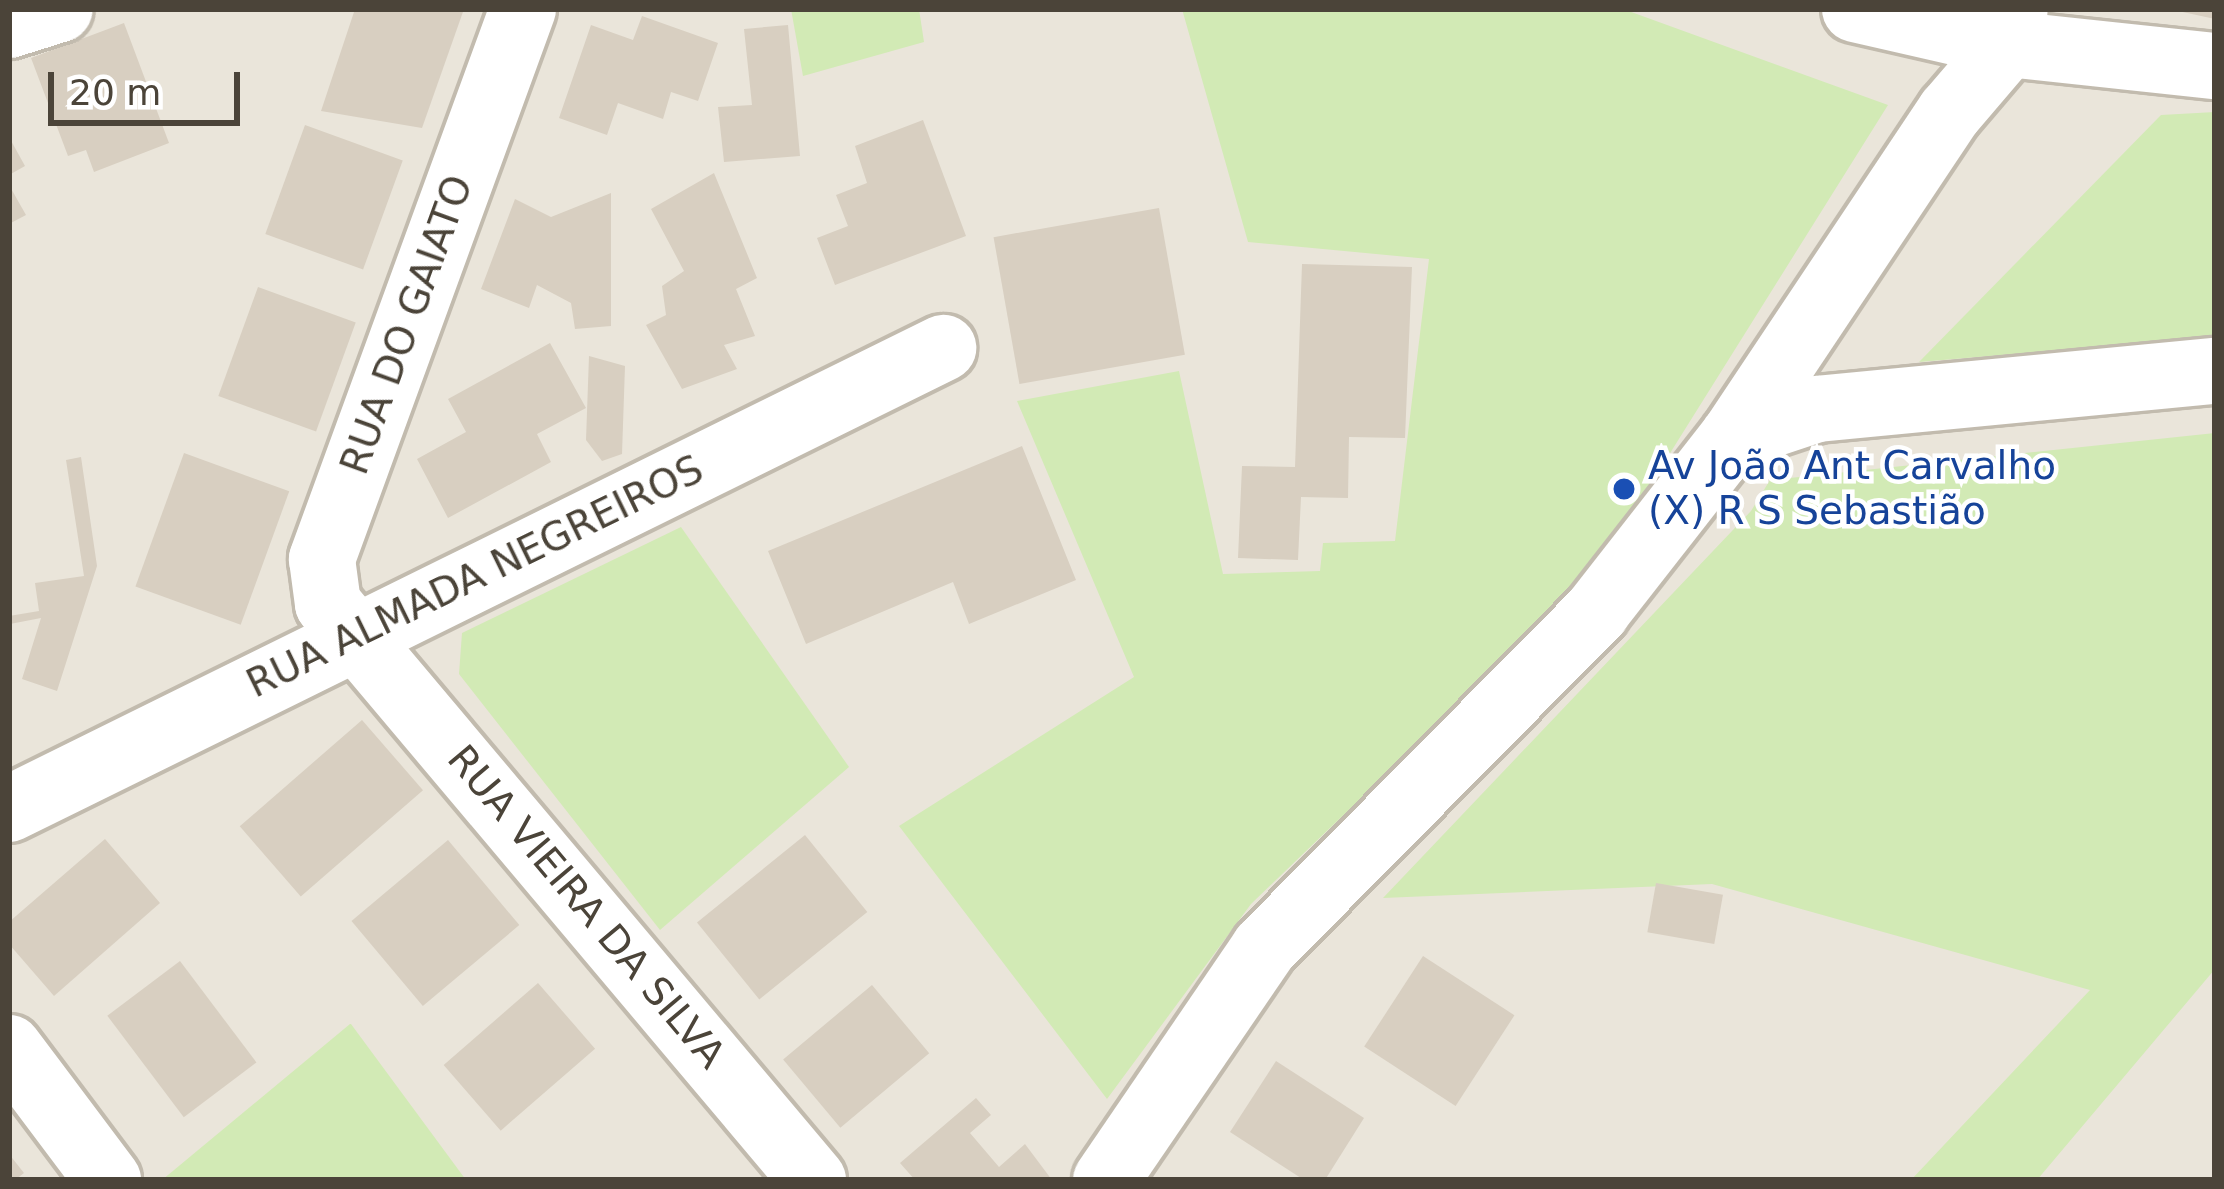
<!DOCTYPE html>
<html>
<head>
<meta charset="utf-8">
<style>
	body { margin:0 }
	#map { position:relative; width:2224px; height:1189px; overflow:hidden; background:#f6f3ec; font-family:"DejaVu Sans",sans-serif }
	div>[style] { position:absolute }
	.residential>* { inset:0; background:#eae5da; transform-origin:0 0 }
	.green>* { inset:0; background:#d2eab5 }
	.building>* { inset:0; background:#d8cfc1; transform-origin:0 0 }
	.roads { filter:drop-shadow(3px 0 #c2bbae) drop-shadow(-3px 0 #c2bbae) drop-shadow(0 3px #c2bbae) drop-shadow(0 -3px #c2bbae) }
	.minor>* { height:66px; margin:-33px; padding:0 33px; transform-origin:33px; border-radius:33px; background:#fff }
	.dots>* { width:33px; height:33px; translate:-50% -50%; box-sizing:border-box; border:6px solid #fff; border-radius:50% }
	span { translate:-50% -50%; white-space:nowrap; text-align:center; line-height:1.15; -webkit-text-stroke:9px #fff; paint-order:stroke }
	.street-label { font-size:39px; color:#4b4439 }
	.transit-label { font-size:39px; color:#164399 }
	.left { translate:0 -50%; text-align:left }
	.frame { position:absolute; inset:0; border:12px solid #4b4439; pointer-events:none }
	.scale { position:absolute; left:48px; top:72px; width:192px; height:54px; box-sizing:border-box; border:6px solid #4b4439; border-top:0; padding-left:15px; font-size:36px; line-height:42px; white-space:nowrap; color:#4b4439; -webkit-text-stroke:9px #fff; paint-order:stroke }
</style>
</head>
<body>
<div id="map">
	<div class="residential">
		<i style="left:9px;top:9px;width:2206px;height:1171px"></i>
	</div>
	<div class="green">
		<i style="clip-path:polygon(791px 9px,919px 9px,924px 42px,803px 76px)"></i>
		<i style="clip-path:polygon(1182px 9px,1623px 9px,1888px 105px,1595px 573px,1251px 904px,1107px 1099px,899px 826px,1134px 677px,1017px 401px,1179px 371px,1223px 574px,1320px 571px,1323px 543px,1395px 541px,1429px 259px,1248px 242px)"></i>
		<i style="clip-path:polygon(2215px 112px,2215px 337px,1919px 362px,2161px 115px)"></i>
		<i style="clip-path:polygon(2215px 433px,2215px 969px,2037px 1180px,1911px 1180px,2090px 990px,1712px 884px,1383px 898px,1751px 511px,1770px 480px)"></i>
		<i style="clip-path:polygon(681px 527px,849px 767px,660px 930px,459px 674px,462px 633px)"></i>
		<i style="clip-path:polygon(351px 1024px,466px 1180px,162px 1180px,350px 1024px)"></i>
	</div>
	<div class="building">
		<i style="clip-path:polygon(355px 9px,464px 9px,422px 128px,321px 111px)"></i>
		<i style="clip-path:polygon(2178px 9px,2215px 9px,2215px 19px,2178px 11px)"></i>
		<i style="clip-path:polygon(642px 16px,718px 43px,698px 101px,671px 92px,663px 119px,618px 103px,607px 135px,559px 118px,591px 25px,633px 40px)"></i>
		<i style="clip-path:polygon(124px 23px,169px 143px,94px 172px,86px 150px,68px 156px,31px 58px)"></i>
		<i style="clip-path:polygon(788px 25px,800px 156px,724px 162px,718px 107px,752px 105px,744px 29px)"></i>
		<i style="clip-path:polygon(923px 120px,966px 236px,835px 285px,817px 238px,848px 226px,836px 195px,867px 183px,855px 146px)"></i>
		<i style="left:305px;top:125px;width:104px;height:116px;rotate:20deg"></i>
		<i style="clip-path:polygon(9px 137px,25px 166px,9px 175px)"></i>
		<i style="clip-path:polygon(714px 173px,757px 278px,736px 289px,755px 336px,724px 345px,737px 369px,682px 389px,646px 325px,666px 315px,662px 286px,684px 271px,651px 209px)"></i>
		<i style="clip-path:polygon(9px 185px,26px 215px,9px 224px)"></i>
		<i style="clip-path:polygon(611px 193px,611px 326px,575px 329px,571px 303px,537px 285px,529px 308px,481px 289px,515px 199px,551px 217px)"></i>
		<i style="left:1159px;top:208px;width:149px;height:168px;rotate:80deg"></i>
		<i style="clip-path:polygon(1302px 264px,1412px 267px,1405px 438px,1349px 437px,1348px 498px,1301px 497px,1298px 560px,1238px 558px,1242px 466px,1295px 467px)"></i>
		<i style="left:258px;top:287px;width:104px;height:116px;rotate:20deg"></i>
		<i style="clip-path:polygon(550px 343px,586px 408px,537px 434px,551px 462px,448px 518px,417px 459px,466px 432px,448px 399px)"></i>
		<i style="clip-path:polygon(589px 356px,625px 366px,622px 454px,602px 461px,586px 440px)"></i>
		<i style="clip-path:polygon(1022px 446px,1076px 580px,969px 624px,953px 582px,806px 644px,768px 551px)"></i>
		<i style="left:184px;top:453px;width:112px;height:142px;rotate:20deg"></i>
		<i style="clip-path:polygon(81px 457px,97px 566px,57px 691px,22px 679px,41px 618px,10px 624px,9px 616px,39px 611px,35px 583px,84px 576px,66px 460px)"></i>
		<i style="left:362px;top:720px;width:93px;height:162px;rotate:49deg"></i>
		<i style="left:805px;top:835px;width:99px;height:139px;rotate:51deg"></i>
		<i style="clip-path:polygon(105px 839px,160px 903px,54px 996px,9px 944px,9px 922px)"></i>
		<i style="left:448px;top:840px;width:111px;height:126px;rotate:50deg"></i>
		<i style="left:1656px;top:883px;width:68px;height:50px;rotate:10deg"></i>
		<i style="left:1423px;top:956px;width:109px;height:108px;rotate:33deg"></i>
		<i style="left:180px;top:961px;width:127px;height:91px;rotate:53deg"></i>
		<i style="left:538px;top:983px;width:87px;height:125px;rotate:49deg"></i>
		<i style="left:872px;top:985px;width:89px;height:116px;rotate:50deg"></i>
		<i style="clip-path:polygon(1276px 1061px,1364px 1118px,1325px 1180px,1304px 1180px,1230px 1132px)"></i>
		<i style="clip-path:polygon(976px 1098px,991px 1115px,970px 1133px,999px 1167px,1025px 1144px,1052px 1180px,915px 1180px,900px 1163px)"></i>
		<i style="clip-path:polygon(9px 1154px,24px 1173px,15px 1180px,9px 1180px)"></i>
	</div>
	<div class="roads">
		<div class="minor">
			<i style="left:523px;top:9px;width:586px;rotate:110.08deg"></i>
			<i style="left:322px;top:559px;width:45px;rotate:82.4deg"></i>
			<i style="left:328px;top:604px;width:753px;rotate:49.9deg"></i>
			<i style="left:1855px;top:9px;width:157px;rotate:12.9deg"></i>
			<i style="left:2008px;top:44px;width:208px;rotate:6.1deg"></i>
			<i style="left:9px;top:25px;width:53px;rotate:-17.4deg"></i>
			<i style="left:1733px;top:437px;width:89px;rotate:-18.4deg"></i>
			<i style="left:1817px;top:409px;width:400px;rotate:-5.5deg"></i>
			<i style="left:9px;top:809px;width:1042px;rotate:-26.27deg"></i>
			<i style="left:9px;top:1048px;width:165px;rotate:53.1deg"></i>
			<i style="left:1106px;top:1180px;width:281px;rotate:-55.7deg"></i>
			<i style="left:1264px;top:948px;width:474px;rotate:-45.3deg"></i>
			<i style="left:1597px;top:611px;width:221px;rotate:-52deg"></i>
			<i style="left:1733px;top:437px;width:391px;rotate:-56.3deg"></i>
			<i style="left:1950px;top:112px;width:89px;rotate:-49.5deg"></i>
			<i style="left:2008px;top:44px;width:36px;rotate:-79deg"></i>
		</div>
	</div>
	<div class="dots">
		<i style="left:1624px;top:489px;background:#1a4fb4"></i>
	</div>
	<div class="street-label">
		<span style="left:407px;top:325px;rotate:-70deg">RUA DO GAIATO</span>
		<span style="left:475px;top:577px;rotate:-26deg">RUA ALMADA NEGREIROS</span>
		<span style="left:586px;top:907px;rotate:50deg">RUA VIEIRA DA SILVA</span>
	</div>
	<div class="transit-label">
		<span class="left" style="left:1648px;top:489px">Av João Ant Carvalho<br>(X) R S Sebastião</span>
	</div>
	<div class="frame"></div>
	<div class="scale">20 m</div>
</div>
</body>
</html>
